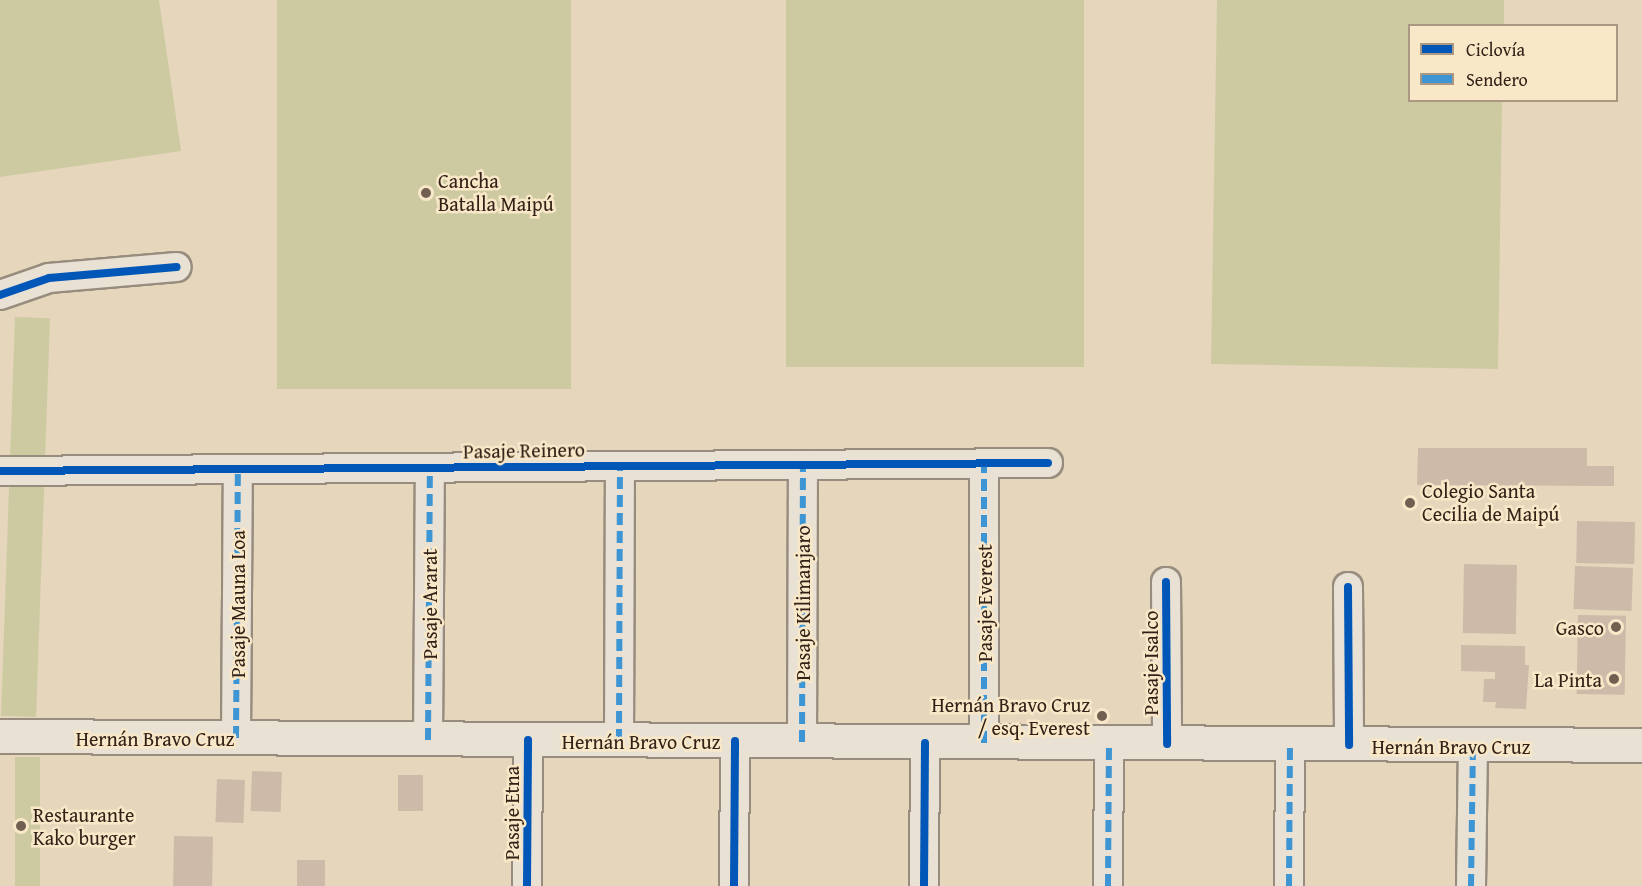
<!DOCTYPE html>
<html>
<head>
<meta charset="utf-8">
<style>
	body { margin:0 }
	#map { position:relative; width:1642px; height:886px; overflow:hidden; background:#e5d6bc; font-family:"Gentium Book Plus",serif }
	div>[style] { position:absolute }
	.green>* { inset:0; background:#cdcaa2; transform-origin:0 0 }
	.building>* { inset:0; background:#cdbaa8; transform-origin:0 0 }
	.roads { filter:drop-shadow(2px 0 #978c7d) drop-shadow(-2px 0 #978c7d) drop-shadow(0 2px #978c7d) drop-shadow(0 -2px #978c7d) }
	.street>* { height:28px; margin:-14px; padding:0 14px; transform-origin:14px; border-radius:14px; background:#e8e1d4 }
	.secondary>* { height:33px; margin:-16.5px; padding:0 16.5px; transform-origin:16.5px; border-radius:16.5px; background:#e8e1d4 }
	.quiet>* { height:6px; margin-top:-3px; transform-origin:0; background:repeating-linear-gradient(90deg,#3d95d4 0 12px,transparent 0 18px) }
	.cycleway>* { height:8px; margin:-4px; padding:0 4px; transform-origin:4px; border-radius:4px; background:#0057b8 }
	.dots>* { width:16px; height:16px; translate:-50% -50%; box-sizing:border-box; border:3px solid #f9e8c8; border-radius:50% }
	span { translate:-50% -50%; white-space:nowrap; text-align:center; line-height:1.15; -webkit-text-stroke:5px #f9e8c8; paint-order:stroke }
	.poi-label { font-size:20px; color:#332118 }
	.left { translate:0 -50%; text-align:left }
	.right { translate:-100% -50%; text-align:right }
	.street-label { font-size:20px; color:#332118 }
	.legend { position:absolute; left:1408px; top:24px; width:210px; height:78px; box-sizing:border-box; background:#f9e8c8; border:2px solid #aa9882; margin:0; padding:8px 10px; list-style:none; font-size:18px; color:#332118 }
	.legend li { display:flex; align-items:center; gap:12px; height:30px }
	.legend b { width:30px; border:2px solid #aa9882 }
</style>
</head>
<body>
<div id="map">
	<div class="green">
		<i style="clip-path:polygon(0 0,159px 0,181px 151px,0 177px)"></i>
		<i style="left:277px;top:0;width:294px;height:389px"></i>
		<i style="left:786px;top:0;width:298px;height:367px"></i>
		<i style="clip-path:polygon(1217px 0,1504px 0,1504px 25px,1410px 26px,1410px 100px,1502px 101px,1498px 369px,1211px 364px)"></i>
		<i style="left:15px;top:317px;width:35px;height:399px;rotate:2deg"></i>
		<i style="left:15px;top:757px;width:25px;height:129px"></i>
	</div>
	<div class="building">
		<i style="clip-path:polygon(1418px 448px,1587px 448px,1587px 466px,1614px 466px,1614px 486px,1417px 485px)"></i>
		<i style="left:1577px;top:521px;width:58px;height:42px;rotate:1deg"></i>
		<i style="left:1464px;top:564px;width:53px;height:69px;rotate:1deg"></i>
		<i style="left:1575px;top:566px;width:58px;height:43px;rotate:2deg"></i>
		<i style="left:1578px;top:615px;width:48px;height:79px;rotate:1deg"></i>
		<i style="clip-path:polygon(1461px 645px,1525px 646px,1525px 665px,1529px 665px,1526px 709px,1495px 708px,1496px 702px,1483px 702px,1484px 679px,1495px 679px,1495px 672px,1461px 671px)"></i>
		<i style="left:252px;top:771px;width:30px;height:40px;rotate:2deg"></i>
		<i style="left:398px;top:775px;width:25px;height:36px"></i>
		<i style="left:217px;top:779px;width:28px;height:43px;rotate:2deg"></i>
		<i style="left:174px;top:836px;width:39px;height:50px;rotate:1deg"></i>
		<i style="left:297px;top:860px;width:28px;height:26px"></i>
	</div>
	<div class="roads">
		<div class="street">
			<i style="left:0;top:295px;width:52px;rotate:-19.1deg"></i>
			<i style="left:49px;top:278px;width:128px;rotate:-4.9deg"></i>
			<i style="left:0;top:471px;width:1048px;rotate:-0.44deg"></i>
			<i style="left:1166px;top:582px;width:162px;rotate:89.6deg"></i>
			<i style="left:1348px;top:587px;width:158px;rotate:89.6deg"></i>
			<i style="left:236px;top:738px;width:268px;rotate:-89.6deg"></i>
			<i style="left:428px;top:740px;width:272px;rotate:-89.6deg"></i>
			<i style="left:619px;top:741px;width:275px;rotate:-89.8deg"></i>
			<i style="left:802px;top:742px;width:277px;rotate:-89.8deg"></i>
			<i style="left:984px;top:743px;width:280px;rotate:-90deg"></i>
			<i style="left:527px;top:886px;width:146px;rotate:-89.6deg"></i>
			<i style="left:734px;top:886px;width:145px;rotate:-89.6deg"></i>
			<i style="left:924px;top:886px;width:143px;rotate:-89.6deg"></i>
			<i style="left:1108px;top:886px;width:142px;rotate:-89.6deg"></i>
			<i style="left:1289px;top:886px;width:141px;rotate:-89.6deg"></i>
			<i style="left:1471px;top:886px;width:140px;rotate:-89.2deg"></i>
		</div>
		<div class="secondary">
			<i style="left:0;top:736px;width:1642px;rotate:0.31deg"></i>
		</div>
	</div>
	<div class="quiet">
		<i style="left:236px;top:738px;width:268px;rotate:-89.6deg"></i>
		<i style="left:428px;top:740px;width:272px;rotate:-89.6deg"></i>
		<i style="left:619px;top:741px;width:275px;rotate:-89.8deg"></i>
		<i style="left:802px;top:742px;width:277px;rotate:-89.8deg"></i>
		<i style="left:984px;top:743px;width:280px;rotate:-90deg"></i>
		<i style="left:1108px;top:886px;width:142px;rotate:-89.6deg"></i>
		<i style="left:1289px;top:886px;width:141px;rotate:-89.6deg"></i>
		<i style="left:1471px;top:886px;width:140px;rotate:-89.2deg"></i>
	</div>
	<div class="cycleway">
		<i style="left:0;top:295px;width:52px;rotate:-19.1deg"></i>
		<i style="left:49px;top:278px;width:128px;rotate:-4.9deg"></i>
		<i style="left:0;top:471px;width:1048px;rotate:-0.44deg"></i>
		<i style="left:1166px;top:582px;width:162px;rotate:89.6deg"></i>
		<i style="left:1348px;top:587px;width:158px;rotate:89.6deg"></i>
		<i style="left:527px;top:886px;width:146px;rotate:-89.6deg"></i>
		<i style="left:734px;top:886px;width:145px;rotate:-89.6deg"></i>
		<i style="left:924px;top:886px;width:143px;rotate:-89.6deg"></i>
	</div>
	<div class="dots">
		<i style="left:426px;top:193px;background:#716051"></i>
		<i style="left:1410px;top:503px;background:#716051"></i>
		<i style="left:1616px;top:627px;background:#716051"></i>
		<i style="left:1614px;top:679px;background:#716051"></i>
		<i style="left:1102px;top:716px;background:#716051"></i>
		<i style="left:21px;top:826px;background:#716051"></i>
	</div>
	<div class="poi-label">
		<span class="left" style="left:438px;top:192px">Cancha<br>Batalla Maipú</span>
		<span class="left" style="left:1422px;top:502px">Colegio Santa<br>Cecilia de Maipú</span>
		<span class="right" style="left:1604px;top:627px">Gasco</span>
		<span class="right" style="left:1602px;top:679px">La Pinta</span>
		<span class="right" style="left:1090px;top:716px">Hernán Bravo Cruz<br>/ esq. Everest</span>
		<span class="left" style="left:33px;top:826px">Restaurante<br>Kako burger</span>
	</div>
	<div class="street-label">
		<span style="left:524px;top:450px;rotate:-1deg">Pasaje Reinero</span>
		<span style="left:802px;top:603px;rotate:-90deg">Pasaje Kilimanjaro</span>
		<span style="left:984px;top:603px;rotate:-90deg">Pasaje Everest</span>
		<span style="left:237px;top:604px;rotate:-90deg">Pasaje Mauna Loa</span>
		<span style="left:429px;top:604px;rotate:-90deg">Pasaje Ararat</span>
		<span style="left:1150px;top:663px;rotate:-90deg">Pasaje Isalco</span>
		<span style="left:155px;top:738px">Hernán Bravo Cruz</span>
		<span style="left:641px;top:741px">Hernán Bravo Cruz</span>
		<span style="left:1451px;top:746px">Hernán Bravo Cruz</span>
		<span style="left:511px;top:813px;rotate:-90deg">Pasaje Etna</span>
	</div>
	<ul class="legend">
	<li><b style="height:8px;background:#0057b8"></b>Ciclovía</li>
	<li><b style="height:8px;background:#3d95d4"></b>Sendero</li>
	</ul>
</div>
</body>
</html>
